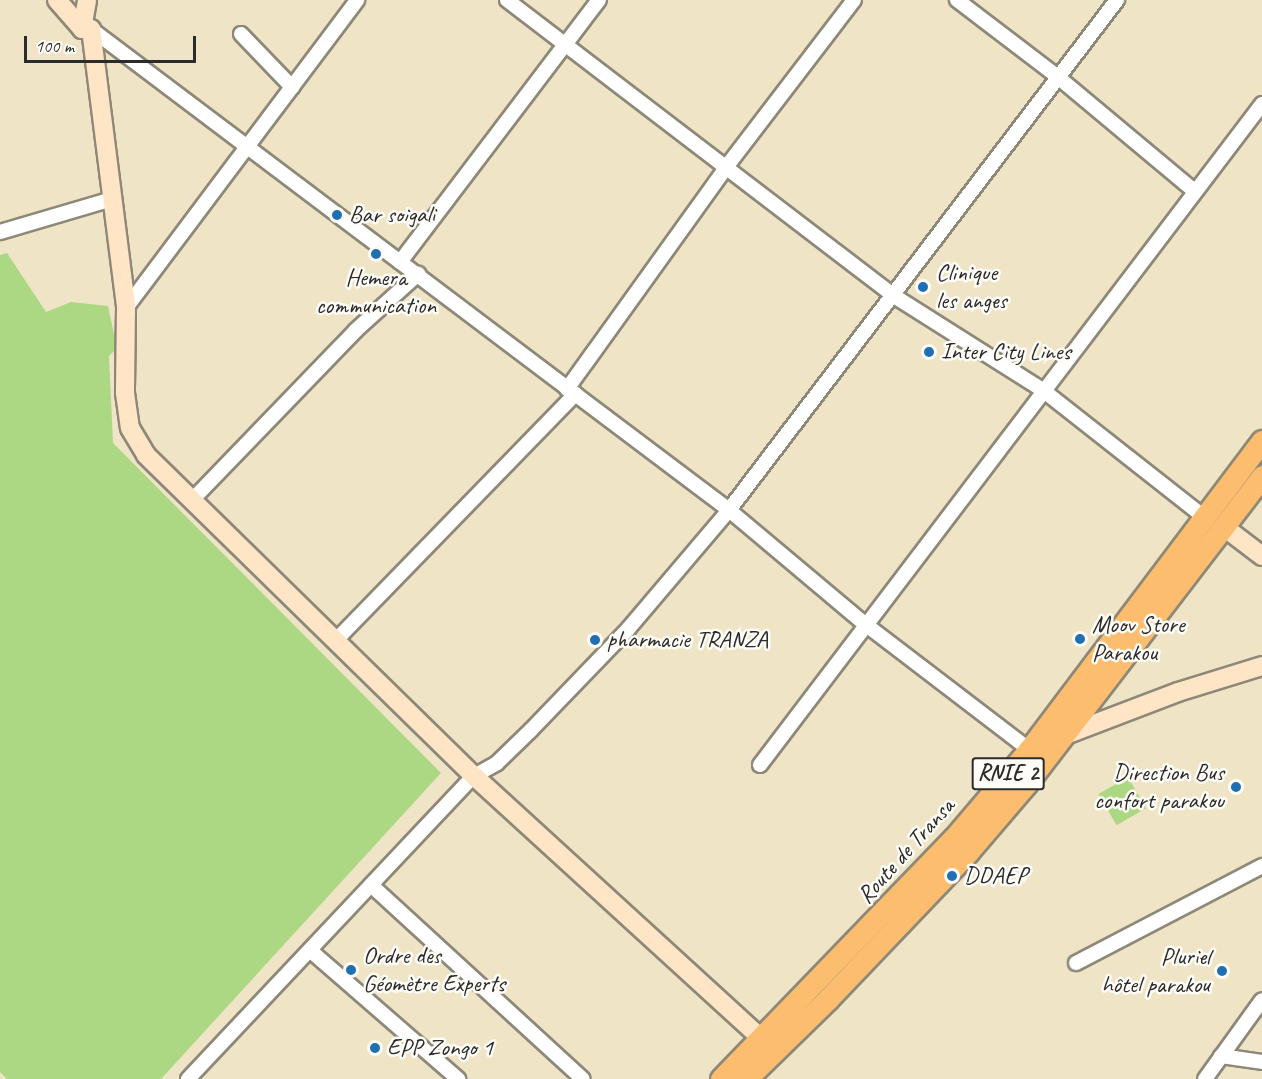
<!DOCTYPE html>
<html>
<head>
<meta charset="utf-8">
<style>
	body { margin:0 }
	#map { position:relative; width:1262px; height:1079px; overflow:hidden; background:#efe4c6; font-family:Caveat,sans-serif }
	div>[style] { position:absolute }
	.green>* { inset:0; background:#acd884; transform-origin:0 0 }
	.roads { filter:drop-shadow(2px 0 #8d8878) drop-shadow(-2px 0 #8d8878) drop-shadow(0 2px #8d8878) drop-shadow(0 -2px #8d8878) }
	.street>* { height:14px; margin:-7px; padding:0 7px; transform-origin:7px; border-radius:7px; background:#fff }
	.secondary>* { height:18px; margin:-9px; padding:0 9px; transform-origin:9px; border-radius:9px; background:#fee5c5 }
	.primary>* { height:21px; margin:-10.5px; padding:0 10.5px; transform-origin:10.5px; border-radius:10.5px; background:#fcbd6f }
	.dots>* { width:16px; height:16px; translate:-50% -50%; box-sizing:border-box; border:3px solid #fdfcf7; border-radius:50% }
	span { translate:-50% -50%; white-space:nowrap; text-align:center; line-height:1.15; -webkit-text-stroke:5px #fdfcf7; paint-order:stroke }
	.shield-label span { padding:2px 4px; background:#fdfcf7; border:2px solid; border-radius:4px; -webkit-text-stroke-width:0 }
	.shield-label { font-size:22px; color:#2b2b2b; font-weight:700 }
	.poi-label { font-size:24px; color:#2b2b2b }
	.left { translate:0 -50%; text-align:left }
	.right { translate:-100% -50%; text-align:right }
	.street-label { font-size:24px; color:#2b2b2b }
	.scale { position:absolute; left:24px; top:36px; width:172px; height:27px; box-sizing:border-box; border:3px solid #2b2b2b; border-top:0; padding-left:8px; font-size:18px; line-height:21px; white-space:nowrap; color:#2b2b2b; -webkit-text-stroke:4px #fdfcf7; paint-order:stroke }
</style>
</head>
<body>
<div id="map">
	<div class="green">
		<i style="clip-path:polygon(7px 253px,46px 312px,71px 302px,108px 306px,117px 348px,109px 356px,113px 443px,441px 773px,161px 1079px,7px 1079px,0 1072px,0 255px)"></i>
		<i style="left:1128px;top:777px;width:36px;height:34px;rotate:60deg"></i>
	</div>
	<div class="roads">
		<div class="street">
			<i style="left:507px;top:0;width:487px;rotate:37.4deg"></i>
			<i style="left:894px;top:296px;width:178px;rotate:32.3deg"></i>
			<i style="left:1044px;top:391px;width:204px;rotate:38.2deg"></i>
			<i style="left:957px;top:0;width:127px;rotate:37.3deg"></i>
			<i style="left:1058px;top:77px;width:176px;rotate:39.9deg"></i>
			<i style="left:91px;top:29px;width:799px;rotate:37.01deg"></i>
			<i style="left:729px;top:510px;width:177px;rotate:40deg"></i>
			<i style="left:865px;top:624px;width:213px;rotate:37.4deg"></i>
			<i style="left:241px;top:34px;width:74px;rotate:46.1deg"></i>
			<i style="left:0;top:232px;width:117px;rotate:-16.4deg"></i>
			<i style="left:400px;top:262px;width:329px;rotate:-52.8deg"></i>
			<i style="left:126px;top:308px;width:385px;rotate:-53.1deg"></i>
			<i style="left:567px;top:389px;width:274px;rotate:-54.3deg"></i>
			<i style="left:727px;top:166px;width:209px;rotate:-52.6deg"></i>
			<i style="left:194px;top:498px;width:233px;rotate:-46deg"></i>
			<i style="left:356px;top:330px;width:84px;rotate:-42.1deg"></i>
			<i style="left:337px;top:639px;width:342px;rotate:-45.8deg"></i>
			<i style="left:760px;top:765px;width:830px;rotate:-52.78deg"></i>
			<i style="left:371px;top:885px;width:287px;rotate:42.5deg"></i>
			<i style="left:312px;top:952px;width:194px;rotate:41deg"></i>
			<i style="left:1076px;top:963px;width:210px;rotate:-27.5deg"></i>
			<i style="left:1221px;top:1056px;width:41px;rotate:8.3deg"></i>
			<i style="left:188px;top:1079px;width:417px;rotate:-46.7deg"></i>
			<i style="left:474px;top:776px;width:26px;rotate:-29deg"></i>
			<i style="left:497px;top:763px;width:47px;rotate:-44.1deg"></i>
			<i style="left:531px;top:730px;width:141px;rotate:-46.1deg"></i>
			<i style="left:629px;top:628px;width:155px;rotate:-49.7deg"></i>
			<i style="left:729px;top:510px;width:641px;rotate:-52.74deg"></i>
			<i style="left:1205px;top:1079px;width:97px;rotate:-54.2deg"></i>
		</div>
		<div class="secondary">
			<i style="left:57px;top:0;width:38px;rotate:49deg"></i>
			<i style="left:82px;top:29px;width:9px"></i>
			<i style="left:91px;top:29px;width:281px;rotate:82.8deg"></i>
			<i style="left:126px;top:308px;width:85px;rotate:90.7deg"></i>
			<i style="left:125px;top:393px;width:35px;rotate:82deg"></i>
			<i style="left:130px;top:428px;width:31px;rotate:59deg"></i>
			<i style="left:146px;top:455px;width:459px;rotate:44.4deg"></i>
			<i style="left:474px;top:776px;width:389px;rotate:42.4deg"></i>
			<i style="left:82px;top:29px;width:29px;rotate:-80deg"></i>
			<i style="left:1224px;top:527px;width:48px;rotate:37.3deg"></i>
			<i style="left:1060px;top:737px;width:126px;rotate:-20.9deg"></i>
			<i style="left:1178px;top:692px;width:88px;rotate:-17.2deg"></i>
		</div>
		<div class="primary">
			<i style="left:721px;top:1079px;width:335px;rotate:-46deg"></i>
			<i style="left:954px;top:838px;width:116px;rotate:-49.6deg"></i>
			<i style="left:1029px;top:750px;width:387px;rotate:-53deg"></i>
			<i style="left:746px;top:1079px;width:115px;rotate:-44.3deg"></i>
			<i style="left:828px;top:999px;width:203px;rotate:-46.4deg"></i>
			<i style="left:968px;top:852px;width:89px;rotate:-49.5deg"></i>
			<i style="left:1026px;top:784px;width:388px;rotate:-52.5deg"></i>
		</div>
	</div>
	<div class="dots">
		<i style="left:337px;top:215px;background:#1f6fb2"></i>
		<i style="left:376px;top:254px;background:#1f6fb2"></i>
		<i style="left:923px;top:287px;background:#1f6fb2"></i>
		<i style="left:929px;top:352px;background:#1f6fb2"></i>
		<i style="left:1080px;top:639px;background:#1f6fb2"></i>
		<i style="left:595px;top:640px;background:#1f6fb2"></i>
		<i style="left:1236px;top:787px;background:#1f6fb2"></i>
		<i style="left:952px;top:876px;background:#1f6fb2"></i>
		<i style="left:351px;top:970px;background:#1f6fb2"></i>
		<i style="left:1222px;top:971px;background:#1f6fb2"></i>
		<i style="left:375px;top:1048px;background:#1f6fb2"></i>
	</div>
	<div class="shield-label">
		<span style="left:1008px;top:774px">RNIE 2</span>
	</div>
	<div class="poi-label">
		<span class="left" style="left:349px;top:215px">Bar soigali</span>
		<span class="left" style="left:936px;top:287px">Clinique<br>les anges</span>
		<span style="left:376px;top:292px">Hemera<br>communication</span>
		<span class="left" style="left:941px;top:352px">Inter City Lines</span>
		<span class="left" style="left:1092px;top:639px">Moov Store<br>Parakou</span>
		<span class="left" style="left:607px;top:640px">pharmacie TRANZA</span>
		<span class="right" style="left:1224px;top:787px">Direction Bus<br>confort parakou</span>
		<span class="left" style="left:964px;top:876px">DDAEP</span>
		<span class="left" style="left:363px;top:970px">Ordre des<br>Géomètre Experts</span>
		<span class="right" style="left:1210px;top:971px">Pluriel<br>hôtel parakou</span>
		<span class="left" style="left:387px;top:1048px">EPP Zongo 1</span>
	</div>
	<div class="street-label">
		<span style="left:906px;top:851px;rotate:-48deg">Route de Transa</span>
	</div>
	<div class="scale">100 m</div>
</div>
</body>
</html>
